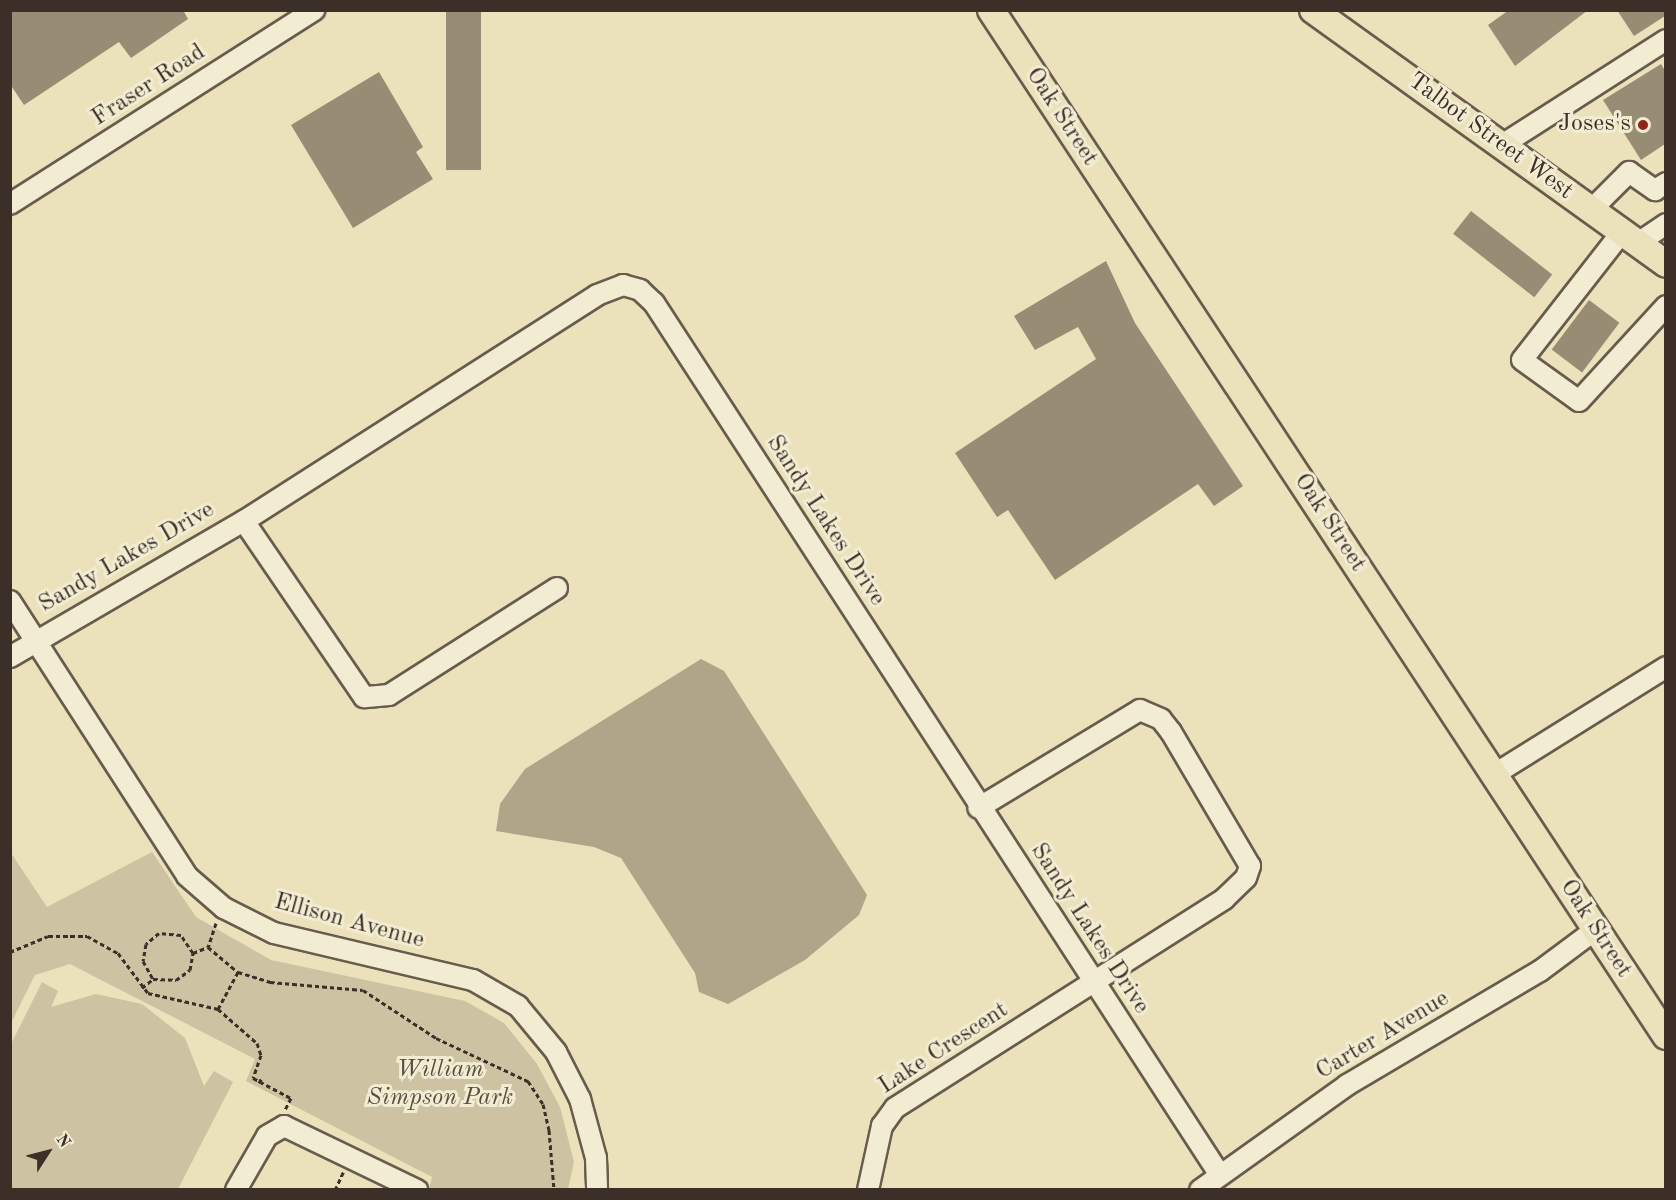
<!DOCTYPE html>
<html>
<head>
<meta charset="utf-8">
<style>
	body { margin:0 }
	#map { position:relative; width:1676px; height:1200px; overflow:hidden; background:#ebe1bb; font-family:"Old Standard TT",serif }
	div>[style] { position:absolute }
	.green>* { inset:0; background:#cdc3a2 }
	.water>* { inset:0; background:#b0a489 }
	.building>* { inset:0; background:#978c74; transform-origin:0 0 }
	.path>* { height:3px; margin-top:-1.5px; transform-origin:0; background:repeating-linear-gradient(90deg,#3c2f27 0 4.5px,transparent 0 7.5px) }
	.roads { filter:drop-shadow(2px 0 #685c4c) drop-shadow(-2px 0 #685c4c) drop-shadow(0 2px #685c4c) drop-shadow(0 -2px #685c4c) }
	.minor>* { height:20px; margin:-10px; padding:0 10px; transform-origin:10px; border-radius:10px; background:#f2ecd3 }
	.major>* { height:26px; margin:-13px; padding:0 13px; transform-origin:13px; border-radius:13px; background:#ebe1bb }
	.dots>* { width:16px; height:16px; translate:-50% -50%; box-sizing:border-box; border:3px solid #f2ecd3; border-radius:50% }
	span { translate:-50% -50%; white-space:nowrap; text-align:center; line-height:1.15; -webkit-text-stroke:6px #f2ecd3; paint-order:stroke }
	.street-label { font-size:24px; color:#3c2f27 }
	.poi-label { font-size:24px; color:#3c2f27 }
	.right { translate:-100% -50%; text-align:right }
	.park-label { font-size:24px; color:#594d40; font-style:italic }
	.frame { position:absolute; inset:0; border:12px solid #3c2f27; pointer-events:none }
	.north { position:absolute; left:18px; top:1122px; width:60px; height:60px; -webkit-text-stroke:4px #f2ecd3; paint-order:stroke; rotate:54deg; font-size:16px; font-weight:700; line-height:24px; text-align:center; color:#3c2f27 }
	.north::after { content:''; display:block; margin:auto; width:21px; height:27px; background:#3c2f27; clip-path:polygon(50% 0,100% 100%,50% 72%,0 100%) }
</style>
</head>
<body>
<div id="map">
	<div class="green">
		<i style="clip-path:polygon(152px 852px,196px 917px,271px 960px,465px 1001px,504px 1023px,537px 1064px,560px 1107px,574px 1162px,568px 1189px,429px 1189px,432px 1177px,246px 1081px,255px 1059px,70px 964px,35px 975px,11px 1023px,11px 853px,47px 907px)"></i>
		<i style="clip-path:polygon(42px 982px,58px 991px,51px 1007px,96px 994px,142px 1004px,185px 1038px,204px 1086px,214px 1071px,233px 1082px,178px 1189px,11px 1189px,11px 1044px)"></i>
	</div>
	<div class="water">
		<i style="clip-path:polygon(701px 659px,724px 671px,867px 895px,859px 915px,805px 960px,728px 1004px,699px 992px,695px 973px,621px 858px,594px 847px,496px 831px,500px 804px,525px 769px)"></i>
	</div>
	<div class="building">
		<i style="clip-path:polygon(10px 10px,183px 10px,188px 19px,131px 58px,119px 42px,24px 105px,10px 84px)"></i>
		<i style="left:446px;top:10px;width:35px;height:160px"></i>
		<i style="clip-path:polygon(1509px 10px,1588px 10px,1515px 66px,1488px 25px)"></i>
		<i style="clip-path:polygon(1617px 10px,1665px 10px,1665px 16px,1634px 36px)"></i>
		<i style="clip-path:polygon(1661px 64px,1665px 71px,1665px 144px,1641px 160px,1603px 100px)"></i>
		<i style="clip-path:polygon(379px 72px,423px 147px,416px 152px,433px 179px,353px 228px,291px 125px)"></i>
		<i style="left:1471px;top:211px;width:103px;height:29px;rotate:38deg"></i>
		<i style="clip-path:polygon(1106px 261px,1135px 323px,1243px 486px,1214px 506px,1198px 484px,1055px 580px,1008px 510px,997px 517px,955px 453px,1096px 359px,1078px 327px,1035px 350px,1014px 316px)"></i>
		<i style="left:1589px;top:300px;width:38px;height:62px;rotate:37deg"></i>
	</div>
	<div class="path">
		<i style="left:216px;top:923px;width:25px;rotate:108deg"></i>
		<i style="left:208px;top:947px;width:39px;rotate:40deg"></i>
		<i style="left:238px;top:972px;width:34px;rotate:17deg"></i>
		<i style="left:270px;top:982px;width:93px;rotate:4.9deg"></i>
		<i style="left:363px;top:990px;width:87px;rotate:33.3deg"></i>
		<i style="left:436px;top:1038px;width:102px;rotate:25.1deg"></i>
		<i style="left:528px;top:1081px;width:27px;rotate:57deg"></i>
		<i style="left:543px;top:1104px;width:27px;rotate:77deg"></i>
		<i style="left:549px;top:1130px;width:60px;rotate:85.2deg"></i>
		<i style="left:10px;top:952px;width:41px;rotate:-22.8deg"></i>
		<i style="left:48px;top:936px;width:39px"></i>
		<i style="left:87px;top:936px;width:35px;rotate:29deg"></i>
		<i style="left:118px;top:953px;width:50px;rotate:53.1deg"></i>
		<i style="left:148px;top:993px;width:72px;rotate:12.9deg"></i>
		<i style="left:218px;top:1009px;width:52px;rotate:41.1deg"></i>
		<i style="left:257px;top:1043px;width:13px;rotate:72deg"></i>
		<i style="left:261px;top:1055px;width:24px;rotate:109deg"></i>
		<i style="left:253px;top:1078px;width:43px;rotate:27.8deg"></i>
		<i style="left:291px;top:1098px;width:13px;rotate:117deg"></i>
		<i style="left:193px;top:953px;width:16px;rotate:-22deg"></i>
		<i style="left:142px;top:988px;width:14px;rotate:-39deg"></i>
		<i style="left:153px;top:979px;width:23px;rotate:2deg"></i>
		<i style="left:176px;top:980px;width:17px;rotate:-36deg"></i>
		<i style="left:190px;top:970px;width:17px;rotate:-80deg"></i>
		<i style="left:193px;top:953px;width:22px;rotate:-124deg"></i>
		<i style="left:181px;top:935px;width:22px;rotate:-175deg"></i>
		<i style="left:159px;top:933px;width:17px;rotate:140deg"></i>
		<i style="left:146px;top:944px;width:17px;rotate:100deg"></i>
		<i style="left:143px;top:961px;width:21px;rotate:61deg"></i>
		<i style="left:218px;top:1009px;width:42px;rotate:-61.6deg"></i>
		<i style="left:259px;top:1083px;width:7px;rotate:-63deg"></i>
		<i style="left:335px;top:1190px;width:21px;rotate:-65deg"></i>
	</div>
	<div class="roads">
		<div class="minor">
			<i style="left:1502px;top:145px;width:195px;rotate:-32.6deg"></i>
			<i style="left:10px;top:204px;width:361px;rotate:-32.5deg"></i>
			<i style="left:1591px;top:210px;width:54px;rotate:-45deg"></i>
			<i style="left:1629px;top:172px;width:32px;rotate:35deg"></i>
			<i style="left:1655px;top:190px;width:13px;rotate:-32deg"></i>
			<i style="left:1622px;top:232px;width:162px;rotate:128deg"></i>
			<i style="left:1522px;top:360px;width:70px;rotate:35.7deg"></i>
			<i style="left:1579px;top:401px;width:129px;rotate:-47.5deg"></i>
			<i style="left:1638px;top:243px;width:34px;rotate:-34deg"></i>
			<i style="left:557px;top:588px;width:199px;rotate:147.5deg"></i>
			<i style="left:389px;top:695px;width:25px;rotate:175deg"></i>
			<i style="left:364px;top:697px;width:213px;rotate:-124.3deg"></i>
			<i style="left:244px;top:521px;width:419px;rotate:-32.6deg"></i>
			<i style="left:597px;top:295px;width:28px;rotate:-21deg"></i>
			<i style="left:623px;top:285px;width:18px;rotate:16deg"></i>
			<i style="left:640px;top:290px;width:19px;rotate:43deg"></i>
			<i style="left:654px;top:303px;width:1036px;rotate:57.02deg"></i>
			<i style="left:10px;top:601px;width:327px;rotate:57.2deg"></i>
			<i style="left:187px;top:876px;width:49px;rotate:40.9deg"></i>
			<i style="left:224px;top:908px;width:56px;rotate:26.6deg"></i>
			<i style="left:274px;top:933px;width:204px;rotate:13.3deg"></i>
			<i style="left:473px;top:980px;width:52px;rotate:30deg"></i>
			<i style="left:518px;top:1006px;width:60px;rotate:50.4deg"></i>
			<i style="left:556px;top:1052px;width:53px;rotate:62.9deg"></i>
			<i style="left:580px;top:1099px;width:61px;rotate:74.8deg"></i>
			<i style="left:596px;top:1158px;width:32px;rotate:88deg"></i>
			<i style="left:10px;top:657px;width:271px;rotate:-30.2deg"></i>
			<i style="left:1495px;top:774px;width:202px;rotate:-32deg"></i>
			<i style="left:236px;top:1190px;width:62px;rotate:-60.1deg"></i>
			<i style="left:267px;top:1136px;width:20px;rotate:-30deg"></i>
			<i style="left:284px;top:1126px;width:148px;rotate:25.7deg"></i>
			<i style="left:868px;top:1190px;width:66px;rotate:-77.7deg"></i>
			<i style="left:882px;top:1126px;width:22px;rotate:-54deg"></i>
			<i style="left:895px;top:1108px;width:390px;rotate:-32.4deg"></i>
			<i style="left:1224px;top:899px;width:30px;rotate:-44deg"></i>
			<i style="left:1246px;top:878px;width:13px;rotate:-72deg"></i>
			<i style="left:1250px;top:866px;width:156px;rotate:-120.5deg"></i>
			<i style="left:1171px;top:732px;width:16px;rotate:-128deg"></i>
			<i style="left:1161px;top:719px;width:23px;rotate:-157deg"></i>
			<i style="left:1140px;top:710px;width:189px;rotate:148.8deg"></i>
			<i style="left:1200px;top:1190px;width:181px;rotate:-35.5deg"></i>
			<i style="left:1347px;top:1085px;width:224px;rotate:-30.6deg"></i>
			<i style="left:1540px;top:971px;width:69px;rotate:-36.7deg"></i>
		</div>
		<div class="major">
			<i style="left:991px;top:10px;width:1228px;rotate:56.66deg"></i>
			<i style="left:1313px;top:10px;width:435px;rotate:35.7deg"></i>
		</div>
	</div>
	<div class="dots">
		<i style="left:1643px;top:125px;background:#8f2418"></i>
	</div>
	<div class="street-label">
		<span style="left:149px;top:86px;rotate:-33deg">Fraser Road</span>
		<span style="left:1061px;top:117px;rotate:57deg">Oak Street</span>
		<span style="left:1490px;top:137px;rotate:36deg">Talbot Street West</span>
		<span style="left:825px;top:521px;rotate:57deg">Sandy Lakes Drive</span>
		<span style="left:1329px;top:523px;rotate:57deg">Oak Street</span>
		<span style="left:127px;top:558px;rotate:-30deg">Sandy Lakes Drive</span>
		<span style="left:349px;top:922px;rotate:15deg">Ellison Avenue</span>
		<span style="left:1089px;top:929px;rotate:57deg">Sandy Lakes Drive</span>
		<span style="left:1595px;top:929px;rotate:57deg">Oak Street</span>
		<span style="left:1383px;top:1036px;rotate:-31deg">Carter Avenue</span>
		<span style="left:944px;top:1049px;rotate:-33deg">Lake Crescent</span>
	</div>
	<div class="poi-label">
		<span class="right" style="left:1631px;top:125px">Joses's</span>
	</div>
	<div class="park-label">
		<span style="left:440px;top:1085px">William<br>Simpson Park</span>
	</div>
	<div class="frame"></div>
	<div class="north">N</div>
</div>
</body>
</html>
